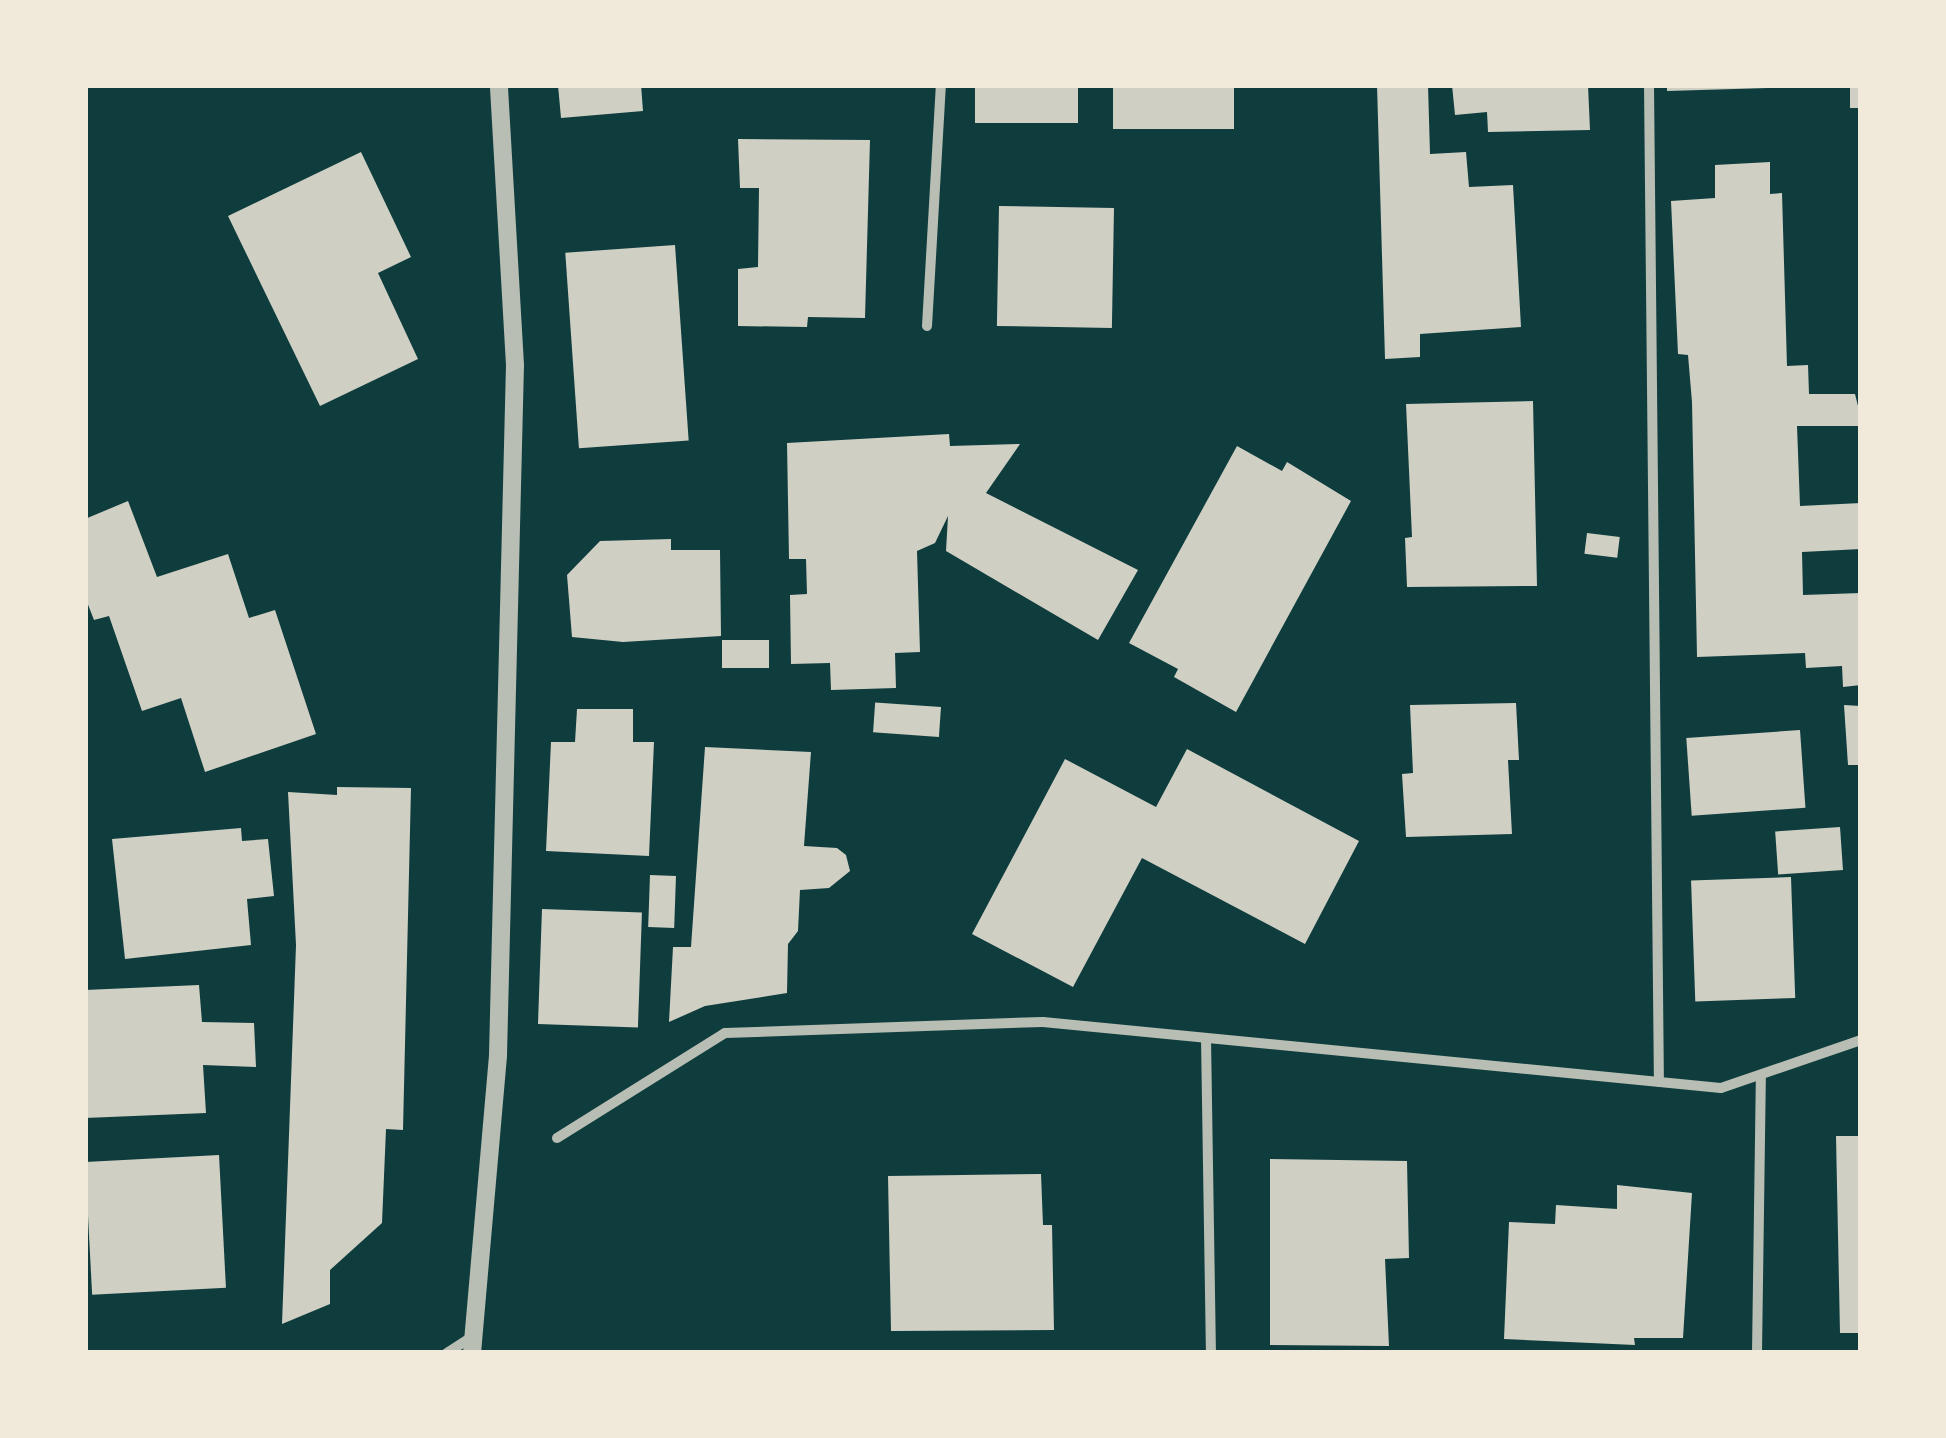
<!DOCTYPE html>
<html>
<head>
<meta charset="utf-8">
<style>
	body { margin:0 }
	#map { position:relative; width:1946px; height:1438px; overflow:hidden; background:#0f3d3e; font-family:Signika,sans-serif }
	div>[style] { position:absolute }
	.building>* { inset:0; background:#cfcfc3; transform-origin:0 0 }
	.minor>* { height:10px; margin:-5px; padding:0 5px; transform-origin:5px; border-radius:5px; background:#b8beb3 }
	.tertiary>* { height:18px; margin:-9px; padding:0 9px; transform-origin:9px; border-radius:9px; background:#b8beb3 }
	span { translate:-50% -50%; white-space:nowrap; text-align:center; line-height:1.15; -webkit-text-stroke:9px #f1e9da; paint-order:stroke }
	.frame { position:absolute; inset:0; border:88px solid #f1e9da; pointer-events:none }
</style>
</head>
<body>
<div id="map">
	<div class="building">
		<i style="clip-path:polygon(558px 85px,641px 85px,643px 111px,561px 118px)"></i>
		<i style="left:975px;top:85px;width:103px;height:38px"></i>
		<i style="left:1113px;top:85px;width:121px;height:44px"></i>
		<i style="clip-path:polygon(1377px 85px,1428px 85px,1430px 154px,1466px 152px,1469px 187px,1513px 185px,1521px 327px,1420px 334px,1420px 357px,1385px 359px)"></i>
		<i style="clip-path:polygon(1452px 85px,1588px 85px,1590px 130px,1488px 132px,1487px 112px,1455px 115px)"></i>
		<i style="clip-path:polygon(1667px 85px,1768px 85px,1768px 88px,1667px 91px)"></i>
		<i style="left:1850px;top:85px;width:11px;height:23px"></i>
		<i style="clip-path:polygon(738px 139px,870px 140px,865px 318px,808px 317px,807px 327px,738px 326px,738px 269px,758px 267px,759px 188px,740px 188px)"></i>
		<i style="clip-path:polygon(361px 152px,411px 257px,378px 273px,418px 359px,320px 406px,228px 216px)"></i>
		<i style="clip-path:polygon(1770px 162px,1770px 194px,1782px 193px,1787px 366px,1808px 365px,1809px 394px,1855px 394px,1861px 418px,1861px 426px,1797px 426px,1800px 506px,1861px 503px,1861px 549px,1802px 552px,1803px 595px,1861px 593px,1861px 685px,1843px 687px,1842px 666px,1806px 668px,1805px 653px,1697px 657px,1692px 402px,1688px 355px,1678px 354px,1671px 201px,1715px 198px,1715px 165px)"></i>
		<i style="left:999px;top:206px;width:115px;height:120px;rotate:1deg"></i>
		<i style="left:675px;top:245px;width:196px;height:110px;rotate:86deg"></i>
		<i style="clip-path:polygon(1533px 401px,1537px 586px,1407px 587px,1405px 538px,1412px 537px,1406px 404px)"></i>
		<i style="clip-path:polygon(949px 434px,950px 446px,1020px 444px,986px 493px,1138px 570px,1098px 640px,946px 551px,948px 516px,935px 543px,917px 551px,920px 652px,895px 653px,896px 688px,831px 690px,830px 663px,791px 664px,790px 595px,807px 594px,806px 559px,789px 559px,787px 443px)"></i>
		<i style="clip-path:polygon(1237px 446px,1282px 471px,1287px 462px,1351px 501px,1236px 712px,1174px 677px,1178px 669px,1129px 643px)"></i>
		<i style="clip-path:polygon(128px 501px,157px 577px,228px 554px,249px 618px,275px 610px,316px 734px,205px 772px,181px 698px,142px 711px,109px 616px,94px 620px,85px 597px,85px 519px)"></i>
		<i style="left:1587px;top:533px;width:33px;height:21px;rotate:7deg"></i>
		<i style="clip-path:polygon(671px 539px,671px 550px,720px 550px,721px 636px,623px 642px,572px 637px,567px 575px,600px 541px)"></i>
		<i style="left:769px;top:640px;width:28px;height:47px;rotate:90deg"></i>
		<i style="clip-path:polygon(1516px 703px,1519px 760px,1508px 760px,1512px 834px,1406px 837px,1402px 774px,1413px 773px,1410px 705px)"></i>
		<i style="clip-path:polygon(1844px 705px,1861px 706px,1861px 765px,1848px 765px)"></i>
		<i style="left:941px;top:707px;width:30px;height:66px;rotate:94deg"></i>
		<i style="clip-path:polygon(577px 709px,633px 709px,633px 742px,654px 742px,649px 856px,546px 851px,551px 742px,575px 742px)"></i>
		<i style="left:1800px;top:730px;width:78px;height:114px;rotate:86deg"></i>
		<i style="clip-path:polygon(705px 747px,811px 752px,804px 846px,837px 848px,846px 855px,850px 871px,829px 888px,800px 890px,798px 931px,788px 944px,787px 993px,705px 1006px,669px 1022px,673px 947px,691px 947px)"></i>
		<i style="clip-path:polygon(1187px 749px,1359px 841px,1305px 944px,1142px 858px,1073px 987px,972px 934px,1065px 759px,1156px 807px)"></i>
		<i style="clip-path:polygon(337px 787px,411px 788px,403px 1130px,386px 1129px,382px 1223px,330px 1270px,330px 1304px,282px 1324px,296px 945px,288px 792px,337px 795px)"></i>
		<i style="left:1840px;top:827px;width:43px;height:65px;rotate:86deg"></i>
		<i style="clip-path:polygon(241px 828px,242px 841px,268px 839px,274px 896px,247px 899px,251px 945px,125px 959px,112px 839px)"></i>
		<i style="left:650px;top:875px;width:26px;height:52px;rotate:2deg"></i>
		<i style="left:1791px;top:877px;width:121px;height:100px;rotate:88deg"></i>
		<i style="left:542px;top:909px;width:100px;height:115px;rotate:2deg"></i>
		<i style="clip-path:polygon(199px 985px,202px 1022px,254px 1023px,256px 1067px,203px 1065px,206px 1113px,85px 1118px,85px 990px)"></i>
		<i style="clip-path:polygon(1836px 1136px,1861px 1136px,1861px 1333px,1840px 1333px)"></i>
		<i style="left:219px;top:1155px;width:133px;height:134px;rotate:87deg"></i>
		<i style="clip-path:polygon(1270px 1159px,1407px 1161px,1409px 1258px,1385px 1259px,1389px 1346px,1270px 1345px)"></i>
		<i style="clip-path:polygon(1041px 1174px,1043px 1225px,1052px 1225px,1054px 1330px,891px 1331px,888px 1176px)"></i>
		<i style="clip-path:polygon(1617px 1185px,1692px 1193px,1683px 1338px,1634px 1338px,1635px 1345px,1504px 1339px,1509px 1222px,1555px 1224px,1556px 1205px,1617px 1209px)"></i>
	</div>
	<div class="minor">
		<i style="left:1649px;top:85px;width:997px;rotate:89.43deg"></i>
		<i style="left:927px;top:326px;width:241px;rotate:-86.7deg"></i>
		<i style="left:1206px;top:1038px;width:315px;rotate:89.1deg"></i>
		<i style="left:557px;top:1138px;width:198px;rotate:-32deg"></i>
		<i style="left:725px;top:1033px;width:318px;rotate:-2deg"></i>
		<i style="left:1043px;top:1022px;width:681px;rotate:5.56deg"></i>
		<i style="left:1721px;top:1088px;width:148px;rotate:-18.9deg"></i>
		<i style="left:447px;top:1353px;width:31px;rotate:-33deg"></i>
		<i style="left:1757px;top:1353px;width:278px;rotate:-89.2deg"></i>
	</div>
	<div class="tertiary">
		<i style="left:472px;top:1353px;width:299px;rotate:-85deg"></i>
		<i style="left:498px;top:1055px;width:690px;rotate:-88.59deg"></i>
		<i style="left:515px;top:365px;width:280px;rotate:-93.3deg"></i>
	</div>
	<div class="frame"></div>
</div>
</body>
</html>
